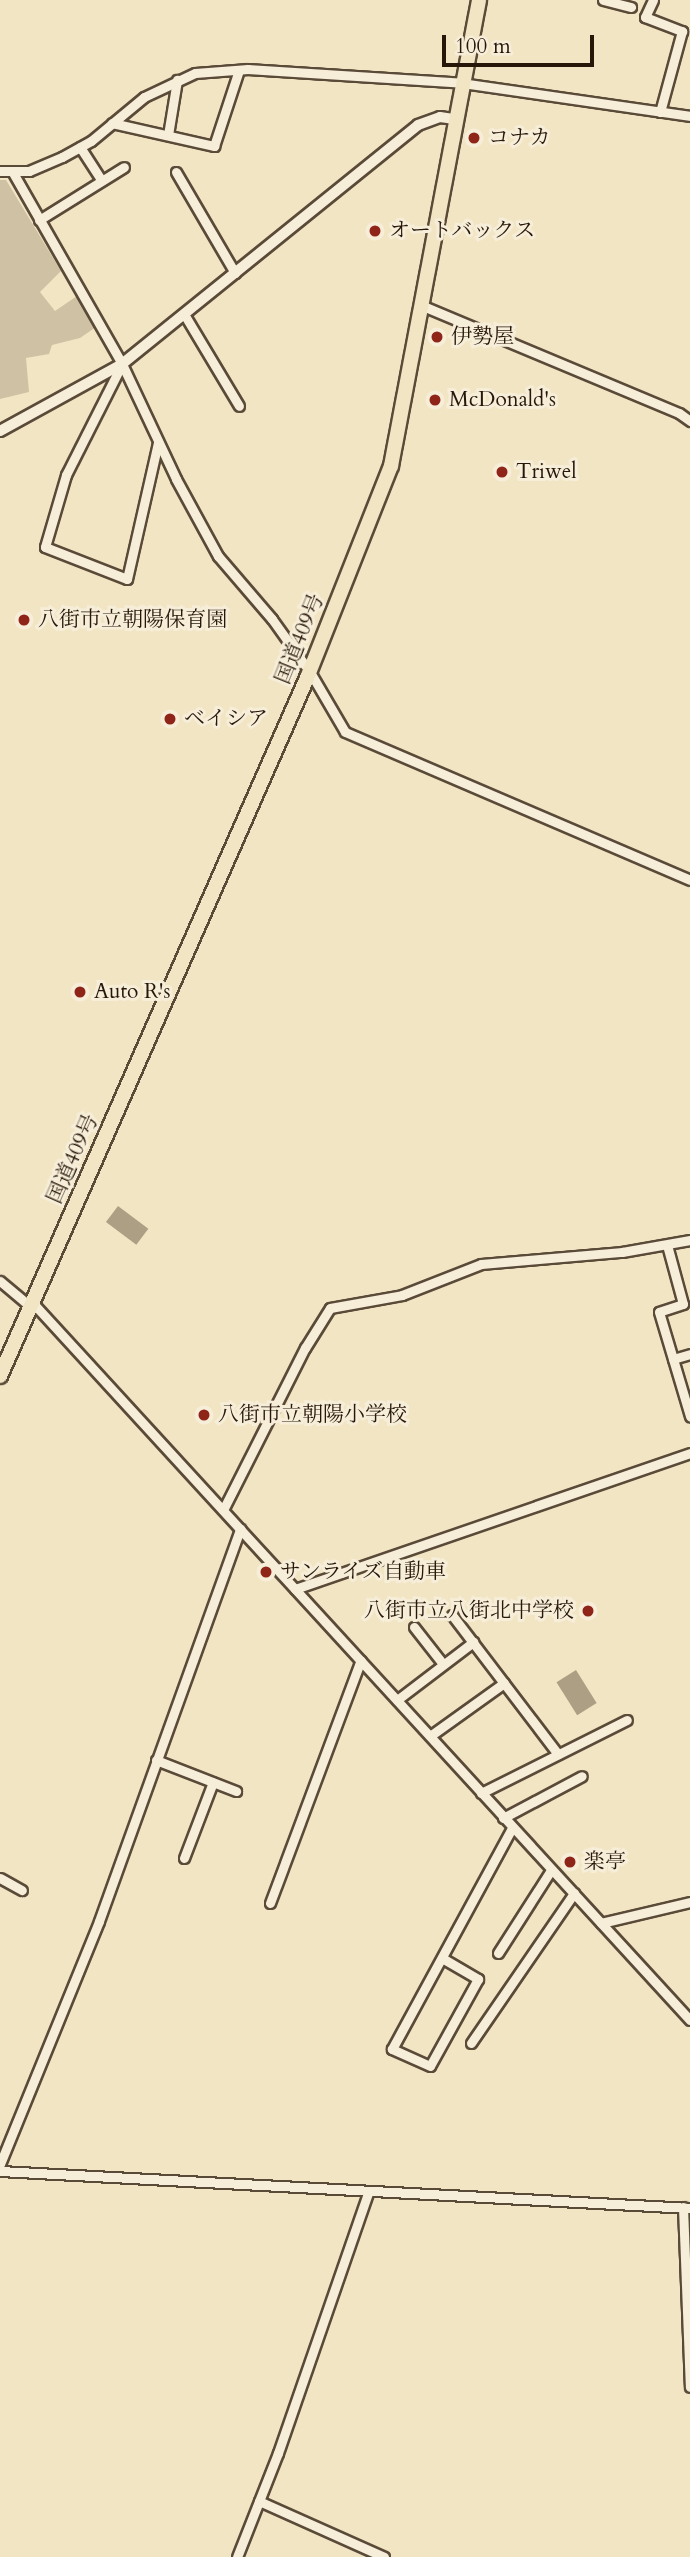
<!DOCTYPE html>
<html>
<head>
<meta charset="utf-8">
<style>
	body { margin:0 }
	#map { position:relative; width:690px; height:2557px; overflow:hidden; background:#f2e5c4; font-family:Cardo,"Noto Serif JP",serif }
	div>[style] { position:absolute }
	.green>* { inset:0; background:#cfc2a4 }
	.water>* { inset:0; background:#ad9f84; transform-origin:0 0 }
	.roads { filter:drop-shadow(2px 0 #5a4a38) drop-shadow(-2px 0 #5a4a38) drop-shadow(0 2px #5a4a38) drop-shadow(0 -2px #5a4a38) }
	.minor>* { height:9px; margin:-4.5px; padding:0 4.5px; transform-origin:4.5px; border-radius:4.5px; background:#f7eed9 }
	.tertiary>* { height:10px; margin:-5px; padding:0 5px; transform-origin:5px; border-radius:5px; background:#f7eed9 }
	.trunk>* { height:14px; margin:-7px; padding:0 7px; transform-origin:7px; border-radius:7px; background:#f2e5c4 }
	.dots>* { width:19px; height:19px; translate:-50% -50%; box-sizing:border-box; border:4px solid #f7eed9; border-radius:50% }
	span { translate:-50% -50%; white-space:nowrap; text-align:center; line-height:1.15; -webkit-text-stroke:6px #f7eed9; paint-order:stroke }
	.poi-label { font-size:21px; color:#271709 }
	.left { translate:0 -50%; text-align:left }
	.right { translate:-100% -50%; text-align:right }
	.street-label { font-size:21px; color:#271709 }
	.scale { position:absolute; left:442px; top:35px; width:152px; height:32px; box-sizing:border-box; border:4px solid #271709; border-top:0; padding-left:9px; font-size:21px; line-height:24px; white-space:nowrap; color:#271709; -webkit-text-stroke:5px #f7eed9; paint-order:stroke }
</style>
</head>
<body>
<div id="map">
	<div class="green">
		<i style="clip-path:polygon(0 180px,6px 180px,61px 271px,40px 292px,55px 311px,77px 296px,96px 327px,80px 338px,52px 345px,49px 354px,26px 358px,29px 392px,0 399px)"></i>
	</div>
	<div class="water">
		<i style="left:118px;top:1206px;width:38px;height:20px;rotate:37deg"></i>
		<i style="left:576px;top:1670px;width:39px;height:23px;rotate:58deg"></i>
	</div>
	<div class="roads">
		<div class="minor">
			<i style="left:603px;top:0;width:29px;rotate:14deg"></i>
			<i style="left:653px;top:0;width:19px;rotate:115deg"></i>
			<i style="left:645px;top:17px;width:40px;rotate:21deg"></i>
			<i style="left:682px;top:31px;width:84px;rotate:105.2deg"></i>
			<i style="left:112px;top:123px;width:105px;rotate:12.7deg"></i>
			<i style="left:214px;top:146px;width:80px;rotate:-71.8deg"></i>
			<i style="left:168px;top:135px;width:56px;rotate:-80.7deg"></i>
			<i style="left:80px;top:147px;width:40px;rotate:57.1deg"></i>
			<i style="left:0;top:171px;width:29px"></i>
			<i style="left:29px;top:171px;width:36px;rotate:-23deg"></i>
			<i style="left:62px;top:157px;width:33px;rotate:-29deg"></i>
			<i style="left:91px;top:141px;width:69px;rotate:-39.7deg"></i>
			<i style="left:144px;top:97px;width:56px;rotate:-25.2deg"></i>
			<i style="left:195px;top:73px;width:53px;rotate:-4.3deg"></i>
			<i style="left:248px;top:69px;width:214px;rotate:3.7deg"></i>
			<i style="left:462px;top:83px;width:230px;rotate:8.2deg"></i>
			<i style="left:12px;top:171px;width:222px;rotate:60.3deg"></i>
			<i style="left:122px;top:364px;width:127px;rotate:64.8deg"></i>
			<i style="left:176px;top:479px;width:88px;rotate:61.4deg"></i>
			<i style="left:218px;top:556px;width:83px;rotate:49.4deg"></i>
			<i style="left:272px;top:619px;width:65px;rotate:54.4deg"></i>
			<i style="left:310px;top:672px;width:69px;rotate:59.7deg"></i>
			<i style="left:345px;top:732px;width:375px;rotate:23.2deg"></i>
			<i style="left:176px;top:172px;width:117px;rotate:59.7deg"></i>
			<i style="left:39px;top:220px;width:100px;rotate:-31.9deg"></i>
			<i style="left:423px;top:306px;width:277px;rotate:22.7deg"></i>
			<i style="left:679px;top:413px;width:14px;rotate:36deg"></i>
			<i style="left:184px;top:314px;width:107px;rotate:59.1deg"></i>
			<i style="left:122px;top:364px;width:124px;rotate:116.8deg"></i>
			<i style="left:66px;top:475px;width:75px;rotate:106.3deg"></i>
			<i style="left:45px;top:547px;width:88px;rotate:21.3deg"></i>
			<i style="left:127px;top:579px;width:140px;rotate:-77.2deg"></i>
			<i style="left:667px;top:1245px;width:61px;rotate:74.8deg"></i>
			<i style="left:683px;top:1304px;width:25px;rotate:162deg"></i>
			<i style="left:659px;top:1312px;width:109px;rotate:73.4deg"></i>
			<i style="left:0;top:1281px;width:39px;rotate:40deg"></i>
			<i style="left:32px;top:1302px;width:974px;rotate:47.5deg"></i>
			<i style="left:673px;top:1359px;width:18px;rotate:-16deg"></i>
			<i style="left:223px;top:1510px;width:182px;rotate:-63.2deg"></i>
			<i style="left:305px;top:1348px;width:47px;rotate:-58deg"></i>
			<i style="left:330px;top:1308px;width:73px;rotate:-10.2deg"></i>
			<i style="left:402px;top:1295px;width:85px;rotate:-21.4deg"></i>
			<i style="left:481px;top:1264px;width:142px;rotate:-4.9deg"></i>
			<i style="left:622px;top:1252px;width:69px;rotate:-10deg"></i>
			<i style="left:295px;top:1589px;width:418px;rotate:-19deg"></i>
			<i style="left:452px;top:1615px;width:175px;rotate:52.7deg"></i>
			<i style="left:414px;top:1627px;width:47px;rotate:51.9deg"></i>
			<i style="left:397px;top:1700px;width:96px;rotate:-37.3deg"></i>
			<i style="left:430px;top:1736px;width:91px;rotate:-35.6deg"></i>
			<i style="left:156px;top:1760px;width:86px;rotate:21.2deg"></i>
			<i style="left:481px;top:1793px;width:163px;rotate:-26.6deg"></i>
			<i style="left:503px;top:1818px;width:89px;rotate:-28deg"></i>
			<i style="left:184px;top:1858px;width:81px;rotate:-69.1deg"></i>
			<i style="left:0;top:1878px;width:25px;rotate:29deg"></i>
			<i style="left:270px;top:1903px;width:259px;rotate:-69.5deg"></i>
			<i style="left:601px;top:1923px;width:91px;rotate:-13.3deg"></i>
			<i style="left:498px;top:1953px;width:98px;rotate:-57.4deg"></i>
			<i style="left:442px;top:1958px;width:42px;rotate:30.3deg"></i>
			<i style="left:478px;top:1979px;width:99px;rotate:118.9deg"></i>
			<i style="left:430px;top:2066px;width:42px;rotate:-155.9deg"></i>
			<i style="left:392px;top:2049px;width:251px;rotate:-61.5deg"></i>
			<i style="left:471px;top:2043px;width:182px;rotate:-55.5deg"></i>
			<i style="left:0;top:2164px;width:262px;rotate:-67.8deg"></i>
			<i style="left:99px;top:1921px;width:417px;rotate:-70.2deg"></i>
			<i style="left:0;top:2171px;width:691px;rotate:3.07deg"></i>
			<i style="left:683px;top:2207px;width:180px;rotate:87.8deg"></i>
			<i style="left:259px;top:2501px;width:137px;rotate:24.1deg"></i>
			<i style="left:237px;top:2557px;width:112px;rotate:-68.5deg"></i>
			<i style="left:278px;top:2453px;width:275px;rotate:-70.9deg"></i>
		</div>
		<div class="tertiary">
			<i style="left:0;top:431px;width:139px;rotate:-28.8deg"></i>
			<i style="left:122px;top:364px;width:380px;rotate:-38.9deg"></i>
			<i style="left:418px;top:125px;width:23px;rotate:-20deg"></i>
			<i style="left:440px;top:117px;width:15px;rotate:8deg"></i>
		</div>
		<div class="trunk">
			<i style="left:0;top:1376px;width:763px;rotate:-66.26deg"></i>
			<i style="left:307px;top:678px;width:228px;rotate:-68.4deg"></i>
			<i style="left:391px;top:466px;width:474px;rotate:-79.3deg"></i>
		</div>
	</div>
	<div class="dots">
		<i style="left:474px;top:138px;background:#8f2418"></i>
		<i style="left:375px;top:231px;background:#8f2418"></i>
		<i style="left:437px;top:337px;background:#8f2418"></i>
		<i style="left:435px;top:400px;background:#8f2418"></i>
		<i style="left:502px;top:472px;background:#8f2418"></i>
		<i style="left:24px;top:620px;background:#8f2418"></i>
		<i style="left:170px;top:719px;background:#8f2418"></i>
		<i style="left:80px;top:992px;background:#8f2418"></i>
		<i style="left:204px;top:1415px;background:#8f2418"></i>
		<i style="left:266px;top:1572px;background:#8f2418"></i>
		<i style="left:588px;top:1611px;background:#8f2418"></i>
		<i style="left:570px;top:1862px;background:#8f2418"></i>
	</div>
	<div class="poi-label">
		<span class="left" style="left:488px;top:138px">コナカ</span>
		<span class="left" style="left:389px;top:231px">オートバックス</span>
		<span class="left" style="left:451px;top:337px">伊勢屋</span>
		<span class="left" style="left:449px;top:400px">McDonald's</span>
		<span class="left" style="left:516px;top:472px">Triwel</span>
		<span class="left" style="left:38px;top:620px">八街市立朝陽保育園</span>
		<span class="left" style="left:184px;top:719px">ベイシア</span>
		<span class="left" style="left:94px;top:992px">Auto R's</span>
		<span class="left" style="left:218px;top:1415px">八街市立朝陽小学校</span>
		<span class="left" style="left:280px;top:1572px">サンライズ自動車</span>
		<span class="right" style="left:574px;top:1611px">八街市立八街北中学校</span>
		<span class="left" style="left:584px;top:1862px">楽亭</span>
	</div>
	<div class="street-label">
		<span style="left:300px;top:639px;rotate:-68deg">国道409号</span>
		<span style="left:73px;top:1159px;rotate:-66deg">国道409号</span>
	</div>
	<div class="scale">100 m</div>
</div>
</body>
</html>
